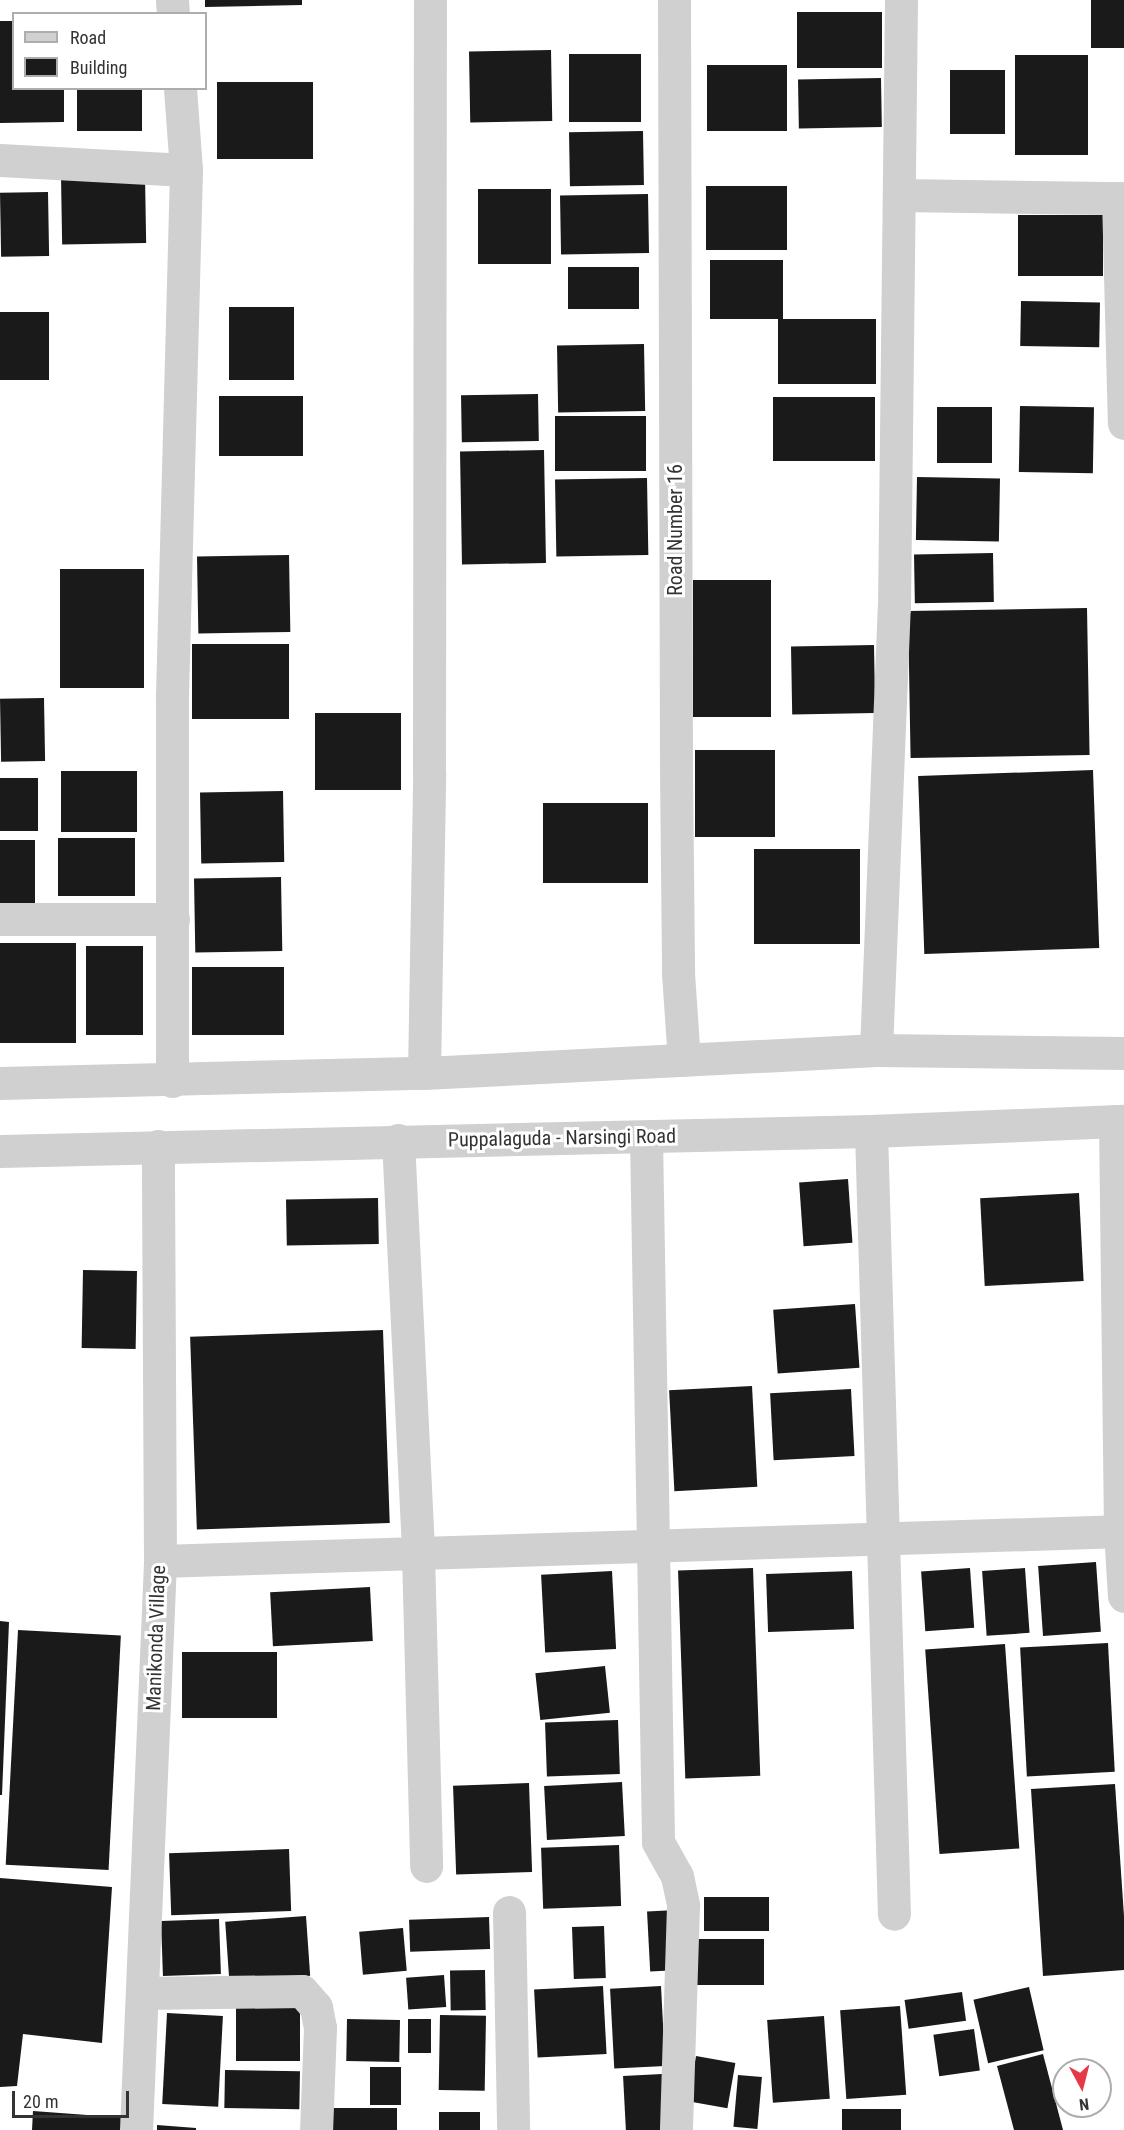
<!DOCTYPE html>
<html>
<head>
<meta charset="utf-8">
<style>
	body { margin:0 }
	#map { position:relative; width:1124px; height:2130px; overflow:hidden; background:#fff; font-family:"Roboto Condensed",sans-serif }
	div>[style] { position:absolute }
	.building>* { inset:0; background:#1a1a1a; transform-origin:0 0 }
	.minor>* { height:33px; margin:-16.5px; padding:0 16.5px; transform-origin:16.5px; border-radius:16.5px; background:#d0d0d0 }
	span { translate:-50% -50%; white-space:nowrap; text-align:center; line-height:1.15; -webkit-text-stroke:6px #fff; paint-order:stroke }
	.street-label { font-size:20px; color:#333 }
	.legend { position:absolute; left:12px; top:12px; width:195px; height:78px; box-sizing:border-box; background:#fff; border:2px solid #adadad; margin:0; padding:8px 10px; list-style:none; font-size:18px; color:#333 }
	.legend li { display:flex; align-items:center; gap:12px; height:30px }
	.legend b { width:30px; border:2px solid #adadad }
	.north { position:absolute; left:1052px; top:2058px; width:60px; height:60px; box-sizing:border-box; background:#fff; border:2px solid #adadad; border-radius:50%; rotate:173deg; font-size:16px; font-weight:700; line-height:24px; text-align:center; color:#333 }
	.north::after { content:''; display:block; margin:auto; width:21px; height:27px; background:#e63946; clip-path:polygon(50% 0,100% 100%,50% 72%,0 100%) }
	.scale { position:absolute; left:12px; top:2091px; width:117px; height:27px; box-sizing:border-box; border:3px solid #333; border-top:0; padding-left:8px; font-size:18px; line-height:21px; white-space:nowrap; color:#333; -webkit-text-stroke:4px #fff; paint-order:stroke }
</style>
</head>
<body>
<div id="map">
	<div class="building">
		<i style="clip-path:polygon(205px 0,302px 0,302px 5px,205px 7px)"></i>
		<i style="left:1091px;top:0;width:33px;height:48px"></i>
		<i style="left:882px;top:12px;width:56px;height:85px;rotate:90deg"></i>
		<i style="clip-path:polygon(0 21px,14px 21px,14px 88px,64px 88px,64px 122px,0 123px)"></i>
		<i style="left:551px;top:50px;width:71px;height:82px;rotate:89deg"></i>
		<i style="left:569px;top:54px;width:72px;height:68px"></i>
		<i style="left:1015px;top:55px;width:73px;height:100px"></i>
		<i style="left:787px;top:65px;width:66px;height:80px;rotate:90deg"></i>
		<i style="left:950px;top:70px;width:55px;height:64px"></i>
		<i style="left:881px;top:78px;width:49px;height:83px;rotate:89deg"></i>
		<i style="left:313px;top:82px;width:77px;height:96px;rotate:90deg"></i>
		<i style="left:77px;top:88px;width:65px;height:43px"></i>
		<i style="left:643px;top:131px;width:54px;height:74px;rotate:89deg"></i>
		<i style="left:145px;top:176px;width:67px;height:84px;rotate:89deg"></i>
		<i style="left:787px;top:186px;width:64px;height:81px;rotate:90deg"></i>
		<i style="left:478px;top:189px;width:73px;height:75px"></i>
		<i style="left:48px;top:192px;width:64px;height:48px;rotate:89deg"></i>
		<i style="left:648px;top:194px;width:59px;height:88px;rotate:89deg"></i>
		<i style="left:1018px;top:215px;width:85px;height:61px"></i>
		<i style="left:710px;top:260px;width:73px;height:59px"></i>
		<i style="left:568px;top:267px;width:71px;height:42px"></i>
		<i style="left:1021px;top:301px;width:79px;height:45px;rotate:1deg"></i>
		<i style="left:294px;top:307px;width:73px;height:65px;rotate:90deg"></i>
		<i style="left:49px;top:312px;width:68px;height:49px;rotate:90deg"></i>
		<i style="left:778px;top:319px;width:98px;height:65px"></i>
		<i style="left:644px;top:344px;width:67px;height:87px;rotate:89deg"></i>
		<i style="left:538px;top:394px;width:47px;height:77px;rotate:89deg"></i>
		<i style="left:303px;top:396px;width:60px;height:84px;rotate:90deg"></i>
		<i style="left:773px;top:397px;width:102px;height:64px"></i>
		<i style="left:1020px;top:406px;width:74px;height:66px;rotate:1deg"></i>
		<i style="left:937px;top:407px;width:55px;height:56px"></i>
		<i style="left:646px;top:416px;width:55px;height:91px;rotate:90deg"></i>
		<i style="left:544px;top:450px;width:113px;height:84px;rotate:89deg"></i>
		<i style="left:917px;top:477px;width:83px;height:63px;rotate:1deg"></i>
		<i style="left:647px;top:478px;width:77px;height:92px;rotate:89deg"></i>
		<i style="left:993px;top:553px;width:49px;height:79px;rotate:89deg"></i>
		<i style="left:289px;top:555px;width:77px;height:92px;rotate:89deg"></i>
		<i style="left:60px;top:569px;width:84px;height:119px"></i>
		<i style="left:693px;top:580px;width:78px;height:137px"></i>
		<i style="left:1087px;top:608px;width:147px;height:179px;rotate:89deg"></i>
		<i style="left:289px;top:644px;width:75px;height:97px;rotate:90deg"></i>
		<i style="left:874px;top:645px;width:68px;height:83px;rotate:89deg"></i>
		<i style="left:44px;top:698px;width:63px;height:44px;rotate:89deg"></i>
		<i style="left:401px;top:713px;width:77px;height:86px;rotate:90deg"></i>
		<i style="left:775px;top:750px;width:87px;height:80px;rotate:90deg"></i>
		<i style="left:1093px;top:770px;width:178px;height:175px;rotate:88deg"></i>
		<i style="left:61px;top:771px;width:76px;height:61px"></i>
		<i style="left:38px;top:778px;width:53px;height:38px;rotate:90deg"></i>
		<i style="left:283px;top:791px;width:71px;height:83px;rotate:89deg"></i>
		<i style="left:648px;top:803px;width:80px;height:105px;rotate:90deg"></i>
		<i style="left:58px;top:838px;width:77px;height:58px"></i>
		<i style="left:0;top:840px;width:35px;height:64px"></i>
		<i style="left:754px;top:849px;width:106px;height:95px"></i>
		<i style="left:281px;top:877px;width:74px;height:87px;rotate:89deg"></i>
		<i style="left:0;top:943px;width:76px;height:100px"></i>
		<i style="left:86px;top:946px;width:57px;height:89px"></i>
		<i style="left:284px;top:967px;width:68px;height:92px;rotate:90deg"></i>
		<i style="left:848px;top:1179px;width:64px;height:49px;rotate:86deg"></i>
		<i style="left:1079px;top:1193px;width:88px;height:99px;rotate:87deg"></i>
		<i style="left:378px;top:1198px;width:46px;height:92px;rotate:89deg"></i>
		<i style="left:83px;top:1270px;width:54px;height:78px;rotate:1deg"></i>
		<i style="left:855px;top:1304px;width:64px;height:82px;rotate:86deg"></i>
		<i style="left:383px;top:1330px;width:193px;height:193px;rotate:88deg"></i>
		<i style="left:752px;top:1386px;width:101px;height:83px;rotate:87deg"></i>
		<i style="left:851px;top:1389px;width:67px;height:81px;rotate:87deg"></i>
		<i style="left:1096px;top:1562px;width:70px;height:58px;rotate:86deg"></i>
		<i style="left:753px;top:1568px;width:208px;height:75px;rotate:88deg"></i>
		<i style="left:970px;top:1568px;width:60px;height:49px;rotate:86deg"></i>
		<i style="left:1025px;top:1568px;width:65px;height:43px;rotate:86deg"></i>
		<i style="left:612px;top:1571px;width:78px;height:71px;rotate:87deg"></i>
		<i style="left:852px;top:1571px;width:58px;height:86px;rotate:88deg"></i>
		<i style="left:370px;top:1587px;width:54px;height:100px;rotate:87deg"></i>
		<i style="clip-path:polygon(0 1621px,9px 1622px,2px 1795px,0 1795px)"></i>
		<i style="left:18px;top:1630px;width:103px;height:235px;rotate:3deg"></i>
		<i style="left:1108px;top:1643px;width:129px;height:88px;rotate:87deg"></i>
		<i style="left:1005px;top:1644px;width:205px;height:80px;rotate:86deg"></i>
		<i style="left:182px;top:1652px;width:95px;height:66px"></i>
		<i style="left:605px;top:1666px;width:47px;height:70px;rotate:84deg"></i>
		<i style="left:618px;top:1720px;width:54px;height:73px;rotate:88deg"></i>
		<i style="left:622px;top:1782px;width:54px;height:78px;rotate:87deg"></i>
		<i style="left:529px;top:1783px;width:89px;height:76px;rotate:88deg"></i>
		<i style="clip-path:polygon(1115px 1784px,1124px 1916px,1124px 1970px,1043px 1976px,1031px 1789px)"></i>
		<i style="left:619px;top:1845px;width:61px;height:78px;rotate:88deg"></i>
		<i style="left:289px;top:1849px;width:62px;height:120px;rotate:88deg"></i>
		<i style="clip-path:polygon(0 1878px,112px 1887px,102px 2043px,23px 2034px,17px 2086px,0 2087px)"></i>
		<i style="left:769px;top:1897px;width:34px;height:65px;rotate:90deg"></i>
		<i style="left:676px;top:1910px;width:60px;height:29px;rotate:87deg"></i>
		<i style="left:306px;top:1916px;width:60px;height:81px;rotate:86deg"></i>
		<i style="left:489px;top:1917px;width:32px;height:80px;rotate:88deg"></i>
		<i style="left:219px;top:1919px;width:55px;height:58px;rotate:88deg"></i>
		<i style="left:604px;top:1926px;width:52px;height:32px;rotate:88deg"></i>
		<i style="left:403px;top:1928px;width:43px;height:44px;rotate:85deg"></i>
		<i style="left:764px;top:1939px;width:46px;height:67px;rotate:90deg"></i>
		<i style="left:485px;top:1970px;width:40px;height:35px;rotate:89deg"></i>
		<i style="left:444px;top:1975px;width:32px;height:38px;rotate:86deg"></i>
		<i style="left:603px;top:1986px;width:68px;height:69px;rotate:87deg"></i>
		<i style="left:661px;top:1986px;width:80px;height:51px;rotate:87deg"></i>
		<i style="left:1029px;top:1987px;width:65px;height:57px;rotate:77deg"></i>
		<i style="left:962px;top:1992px;width:29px;height:58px;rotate:82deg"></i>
		<i style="left:900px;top:2006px;width:89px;height:60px;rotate:86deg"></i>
		<i style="left:236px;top:2007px;width:64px;height:54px"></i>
		<i style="left:167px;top:2013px;width:56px;height:91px;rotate:3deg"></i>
		<i style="left:440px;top:2015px;width:46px;height:75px;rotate:1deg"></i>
		<i style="left:824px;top:2016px;width:83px;height:57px;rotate:86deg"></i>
		<i style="left:347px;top:2019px;width:53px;height:42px;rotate:1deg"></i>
		<i style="left:408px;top:2019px;width:23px;height:34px"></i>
		<i style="left:974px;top:2029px;width:42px;height:41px;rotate:82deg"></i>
		<i style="clip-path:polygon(1043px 2054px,1063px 2130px,1014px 2130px,997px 2066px)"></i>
		<i style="left:696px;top:2056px;width:40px;height:46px;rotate:10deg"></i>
		<i style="left:370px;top:2067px;width:31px;height:38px"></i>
		<i style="left:225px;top:2070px;width:75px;height:38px;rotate:1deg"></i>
		<i style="left:662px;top:2074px;width:56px;height:39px;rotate:87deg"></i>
		<i style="left:738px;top:2075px;width:24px;height:52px;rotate:5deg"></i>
		<i style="left:397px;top:2108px;width:22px;height:68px;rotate:90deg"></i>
		<i style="left:842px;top:2109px;width:59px;height:21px"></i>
		<i style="clip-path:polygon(33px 2111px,128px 2118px,127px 2130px,32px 2130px)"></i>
		<i style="left:439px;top:2112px;width:41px;height:18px"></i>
		<i style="clip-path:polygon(157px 2125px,196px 2128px,196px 2130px,157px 2130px)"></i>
	</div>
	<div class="minor">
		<i style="left:172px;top:0;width:14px;rotate:86deg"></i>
		<i style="left:674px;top:0;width:773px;rotate:89.85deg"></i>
		<i style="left:676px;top:773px;width:200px;rotate:89.4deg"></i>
		<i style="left:678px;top:973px;width:87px;rotate:86.1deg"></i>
		<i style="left:0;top:160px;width:186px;rotate:3.1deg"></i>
		<i style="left:899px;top:195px;width:225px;rotate:0.8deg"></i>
		<i style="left:1118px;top:198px;width:225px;rotate:88.5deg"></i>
		<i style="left:0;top:919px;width:173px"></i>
		<i style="left:876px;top:1050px;width:442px;rotate:-87.7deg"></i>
		<i style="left:894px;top:608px;width:608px;rotate:-89.34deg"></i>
		<i style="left:424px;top:1073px;width:453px;rotate:-2.9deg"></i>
		<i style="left:876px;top:1050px;width:248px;rotate:0.7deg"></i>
		<i style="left:172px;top:1081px;width:386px;rotate:-90deg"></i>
		<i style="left:172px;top:695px;width:525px;rotate:-88.47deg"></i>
		<i style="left:186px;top:170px;width:82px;rotate:-94.2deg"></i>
		<i style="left:0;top:1083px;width:424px;rotate:-1.4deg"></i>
		<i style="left:424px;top:1073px;width:300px;rotate:-89deg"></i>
		<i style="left:429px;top:773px;width:773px;rotate:-89.93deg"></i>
		<i style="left:1115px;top:1121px;width:410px;rotate:89.3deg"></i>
		<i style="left:1120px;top:1531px;width:65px;rotate:86.5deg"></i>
		<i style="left:871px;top:1131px;width:783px;rotate:88.32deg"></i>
		<i style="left:646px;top:1137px;width:705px;rotate:89.02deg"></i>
		<i style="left:658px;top:1842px;width:39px;rotate:61deg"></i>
		<i style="left:677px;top:1876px;width:30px;rotate:78deg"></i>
		<i style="left:683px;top:1905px;width:225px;rotate:91.8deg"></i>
		<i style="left:398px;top:1140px;width:413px;rotate:87.2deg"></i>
		<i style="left:418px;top:1553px;width:313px;rotate:88.5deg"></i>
		<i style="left:0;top:1151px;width:871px;rotate:-1.32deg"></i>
		<i style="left:871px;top:1131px;width:253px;rotate:-2.3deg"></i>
		<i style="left:160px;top:1561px;width:964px;rotate:-1.78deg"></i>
		<i style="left:509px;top:1912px;width:218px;rotate:88.9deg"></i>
		<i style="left:142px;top:1993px;width:160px;rotate:-0.7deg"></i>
		<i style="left:302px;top:1991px;width:21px;rotate:49deg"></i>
		<i style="left:316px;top:2007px;width:21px;rotate:79deg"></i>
		<i style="left:320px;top:2028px;width:102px;rotate:92.2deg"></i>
		<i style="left:136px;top:2130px;width:570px;rotate:-87.58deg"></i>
		<i style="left:160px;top:1561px;width:415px;rotate:-90.3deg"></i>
	</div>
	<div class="street-label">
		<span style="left:675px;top:530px;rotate:-90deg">Road Number 16</span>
		<span style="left:562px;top:1138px;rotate:-1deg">Puppalaguda - Narsingi Road</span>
		<span style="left:156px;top:1638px;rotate:-88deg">Manikonda Village</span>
	</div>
	<ul class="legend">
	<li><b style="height:8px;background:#d0d0d0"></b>Road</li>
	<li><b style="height:16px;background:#1a1a1a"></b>Building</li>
	</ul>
	<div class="north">N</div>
	<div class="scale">20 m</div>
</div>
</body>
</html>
